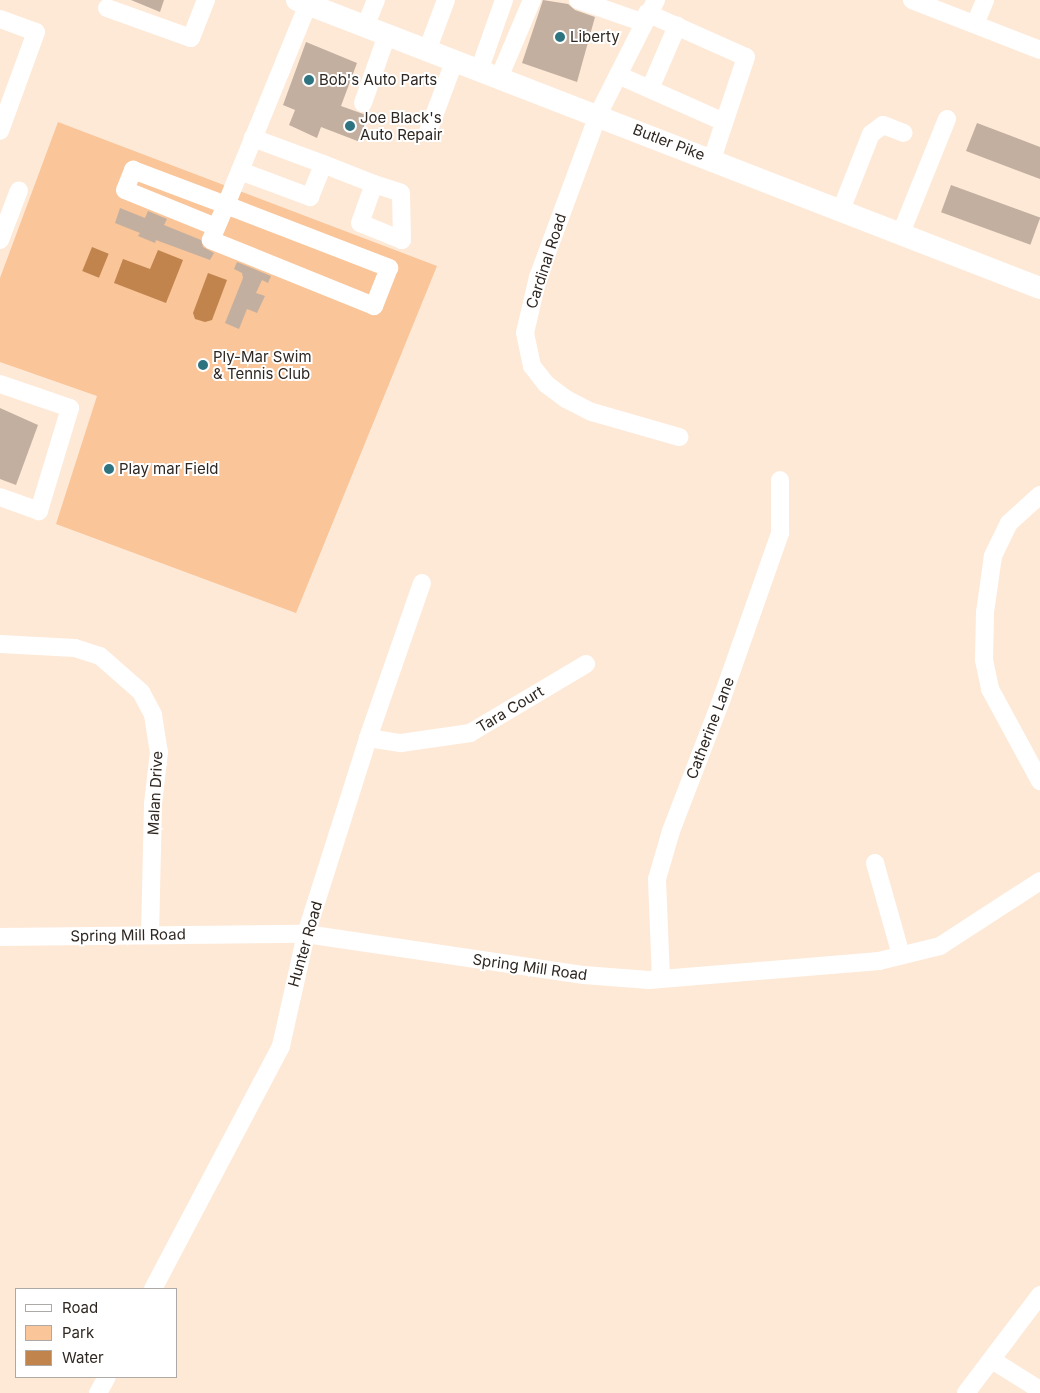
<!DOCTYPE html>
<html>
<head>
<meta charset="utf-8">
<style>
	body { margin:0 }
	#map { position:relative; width:1040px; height:1393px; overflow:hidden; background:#fee9d7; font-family:Inter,sans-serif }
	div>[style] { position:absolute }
	.green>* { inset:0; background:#f9c599 }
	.water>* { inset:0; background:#c1844d; transform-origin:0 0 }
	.building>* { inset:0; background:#c3af9f; transform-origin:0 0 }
	.minor>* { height:18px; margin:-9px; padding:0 9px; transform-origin:9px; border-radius:9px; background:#fff }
	.major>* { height:22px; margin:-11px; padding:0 11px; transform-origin:11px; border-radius:11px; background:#fff }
	.dots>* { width:14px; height:14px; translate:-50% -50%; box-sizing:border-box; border:2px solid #fff; border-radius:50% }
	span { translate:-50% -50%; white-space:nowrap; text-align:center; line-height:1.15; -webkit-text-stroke:4px #fff; paint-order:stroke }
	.poi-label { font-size:15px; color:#2f2721 }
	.left { translate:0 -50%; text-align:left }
	.street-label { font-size:15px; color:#2f2721 }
	.legend { position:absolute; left:15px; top:1288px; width:162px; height:90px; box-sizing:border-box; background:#fff; border:1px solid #aca9a6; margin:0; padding:6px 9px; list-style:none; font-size:15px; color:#2f2721 }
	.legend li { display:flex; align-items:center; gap:10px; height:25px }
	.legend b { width:25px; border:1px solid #aca9a6 }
</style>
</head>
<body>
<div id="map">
	<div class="green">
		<i style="clip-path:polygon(58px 122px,437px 266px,296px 613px,56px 524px,97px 396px,0 362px,0 278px)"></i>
	</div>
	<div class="water">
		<i style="left:92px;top:247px;width:18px;height:26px;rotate:22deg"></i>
		<i style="clip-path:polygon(158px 250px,183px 260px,166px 303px,114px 283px,123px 259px,150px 269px)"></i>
		<i style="clip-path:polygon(208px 273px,227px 280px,212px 320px,205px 322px,195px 319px,193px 313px)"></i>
	</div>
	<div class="building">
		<i style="clip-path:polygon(131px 0,164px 0,160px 12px)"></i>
		<i style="clip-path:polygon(543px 0,568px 4px,575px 10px,595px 17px,577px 82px,522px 63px)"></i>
		<i style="clip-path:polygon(306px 42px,357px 63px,341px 106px,369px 116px,360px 142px,321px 127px,317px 138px,289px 125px,295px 110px,283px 105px)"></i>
		<i style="clip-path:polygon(977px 123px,1040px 147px,1040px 179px,966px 151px)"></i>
		<i style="left:951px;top:185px;width:95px;height:29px;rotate:20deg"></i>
		<i style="clip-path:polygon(120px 208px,145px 218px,148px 211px,167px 219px,164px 225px,201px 240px,203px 247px,214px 253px,210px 260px,156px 240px,155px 243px,138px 236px,140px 233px,115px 223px)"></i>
		<i style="clip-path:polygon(237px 262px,271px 276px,268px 283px,262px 280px,256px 293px,265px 296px,257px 313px,247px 309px,239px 329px,225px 323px,243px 278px,242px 273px,234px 269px)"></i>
		<i style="clip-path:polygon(0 408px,38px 425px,16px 485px,0 479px)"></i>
	</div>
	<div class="minor">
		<i style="left:578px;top:0;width:68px;rotate:19deg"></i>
		<i style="left:656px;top:0;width:129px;rotate:116.8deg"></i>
		<i style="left:598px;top:115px;width:173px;rotate:110.3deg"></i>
		<i style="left:538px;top:277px;width:57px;rotate:103.1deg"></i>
		<i style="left:525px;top:333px;width:34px;rotate:78deg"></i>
		<i style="left:532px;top:366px;width:23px;rotate:52deg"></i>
		<i style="left:546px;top:384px;width:25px;rotate:37deg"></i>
		<i style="left:566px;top:399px;width:29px;rotate:27deg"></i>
		<i style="left:592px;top:412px;width:91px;rotate:16deg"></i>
		<i style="left:912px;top:0;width:137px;rotate:21.3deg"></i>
		<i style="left:107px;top:8px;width:89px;rotate:19.7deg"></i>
		<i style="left:191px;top:38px;width:41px;rotate:-68.5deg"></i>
		<i style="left:647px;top:13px;width:108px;rotate:24deg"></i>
		<i style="left:746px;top:57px;width:108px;rotate:108.4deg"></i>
		<i style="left:0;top:19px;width:38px;rotate:20deg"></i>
		<i style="left:36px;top:32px;width:105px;rotate:110deg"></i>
		<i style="left:975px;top:24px;width:26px;rotate:-67deg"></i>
		<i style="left:365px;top:27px;width:29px;rotate:-68deg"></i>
		<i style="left:427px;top:51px;width:54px;rotate:-69.6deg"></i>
		<i style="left:479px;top:71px;width:75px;rotate:-70.6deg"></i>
		<i style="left:618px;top:75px;width:116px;rotate:23.9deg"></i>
		<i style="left:499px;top:78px;width:85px;rotate:-67.1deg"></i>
		<i style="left:650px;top:89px;width:69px;rotate:-66.8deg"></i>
		<i style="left:363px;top:103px;width:72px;rotate:-70.6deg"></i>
		<i style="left:428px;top:132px;width:75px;rotate:-69.6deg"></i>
		<i style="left:323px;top:164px;width:55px;rotate:21.4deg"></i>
		<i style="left:374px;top:184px;width:28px;rotate:18deg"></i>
		<i style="left:401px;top:193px;width:47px;rotate:88.8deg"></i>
		<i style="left:402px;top:240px;width:45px;rotate:-158deg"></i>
		<i style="left:360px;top:223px;width:41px;rotate:-70.3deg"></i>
		<i style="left:240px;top:171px;width:75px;rotate:20.4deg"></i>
		<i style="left:310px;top:197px;width:35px;rotate:-68deg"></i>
		<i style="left:323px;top:164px;width:75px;rotate:-159.6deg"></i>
		<i style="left:841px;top:210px;width:82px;rotate:-68.5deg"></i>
		<i style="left:871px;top:134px;width:15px;rotate:-37deg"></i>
		<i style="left:883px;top:125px;width:22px;rotate:21deg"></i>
		<i style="left:216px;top:227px;width:98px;rotate:-157.9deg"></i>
		<i style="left:125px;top:190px;width:22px;rotate:-68deg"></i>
		<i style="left:133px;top:170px;width:99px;rotate:20.6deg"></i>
		<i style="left:226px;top:205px;width:175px;rotate:21.1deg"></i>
		<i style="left:389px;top:268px;width:41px;rotate:111.5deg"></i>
		<i style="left:374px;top:306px;width:176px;rotate:-158deg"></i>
		<i style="left:211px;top:240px;width:38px;rotate:-67deg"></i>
		<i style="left:226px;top:205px;width:217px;rotate:-67.8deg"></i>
		<i style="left:901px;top:233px;width:123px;rotate:-68deg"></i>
		<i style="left:0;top:240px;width:53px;rotate:-69.2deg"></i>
		<i style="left:0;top:384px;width:74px;rotate:18.9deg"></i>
		<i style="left:70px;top:408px;width:108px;rotate:106.8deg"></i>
		<i style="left:39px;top:511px;width:41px;rotate:-160.3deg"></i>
		<i style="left:1040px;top:495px;width:42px;rotate:137.9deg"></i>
		<i style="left:1009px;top:523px;width:37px;rotate:116deg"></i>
		<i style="left:993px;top:556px;width:57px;rotate:98.1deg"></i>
		<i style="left:985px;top:612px;width:48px;rotate:91.2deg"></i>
		<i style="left:984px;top:660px;width:30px;rotate:78deg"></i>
		<i style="left:990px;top:689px;width:105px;rotate:61.5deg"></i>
		<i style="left:0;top:644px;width:75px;rotate:3.1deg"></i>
		<i style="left:75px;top:648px;width:26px;rotate:18deg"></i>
		<i style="left:100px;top:656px;width:55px;rotate:41.3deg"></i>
		<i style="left:141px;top:692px;width:26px;rotate:62deg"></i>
		<i style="left:153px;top:715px;width:37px;rotate:81deg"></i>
		<i style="left:159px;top:752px;width:52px;rotate:96.6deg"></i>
		<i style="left:153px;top:804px;width:129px;rotate:91.3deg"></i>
		<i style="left:368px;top:738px;width:33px;rotate:9deg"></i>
		<i style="left:401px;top:743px;width:70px;rotate:-8.2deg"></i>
		<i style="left:470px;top:733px;width:135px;rotate:-30.7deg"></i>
		<i style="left:875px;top:863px;width:96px;rotate:74.2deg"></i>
		<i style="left:0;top:937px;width:306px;rotate:-0.6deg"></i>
		<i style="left:306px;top:934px;width:281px;rotate:8.4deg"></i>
		<i style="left:584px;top:975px;width:65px;rotate:4.4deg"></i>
		<i style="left:649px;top:980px;width:231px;rotate:-4.7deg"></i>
		<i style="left:879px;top:961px;width:63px;rotate:-13.8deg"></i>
		<i style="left:940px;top:946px;width:119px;rotate:-33deg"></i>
		<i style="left:661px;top:979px;width:100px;rotate:-92.3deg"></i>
		<i style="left:657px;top:879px;width:50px;rotate:-73.7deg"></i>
		<i style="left:671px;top:831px;width:142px;rotate:-69deg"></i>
		<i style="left:722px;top:698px;width:175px;rotate:-70.6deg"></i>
		<i style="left:780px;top:533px;width:53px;rotate:-90deg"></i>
		<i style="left:153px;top:1289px;width:275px;rotate:-62.2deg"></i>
		<i style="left:281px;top:1046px;width:115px;rotate:-77.4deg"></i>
		<i style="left:306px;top:934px;width:206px;rotate:-72.4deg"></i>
		<i style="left:368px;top:738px;width:164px;rotate:-70.8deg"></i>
		<i style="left:992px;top:1360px;width:57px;rotate:32deg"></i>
		<i style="left:98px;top:1393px;width:18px;rotate:-61deg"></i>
		<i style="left:966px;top:1393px;width:123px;rotate:-52.9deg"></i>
	</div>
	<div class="major">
		<i style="left:297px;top:0;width:797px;rotate:21.19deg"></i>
	</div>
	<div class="dots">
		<i style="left:560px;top:37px;background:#2d7380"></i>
		<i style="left:309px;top:80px;background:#2d7380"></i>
		<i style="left:350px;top:126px;background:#2d7380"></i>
		<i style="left:203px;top:365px;background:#2d7380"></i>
		<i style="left:109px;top:469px;background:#2d7380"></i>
	</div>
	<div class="poi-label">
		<span class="left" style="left:570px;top:37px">Liberty</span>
		<span class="left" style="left:319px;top:80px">Bob's Auto Parts</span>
		<span class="left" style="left:360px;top:126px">Joe Black's<br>Auto Repair</span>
		<span class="left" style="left:213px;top:365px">Ply-Mar Swim<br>&amp; Tennis Club</span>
		<span class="left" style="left:119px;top:469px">Play mar Field</span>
	</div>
	<div class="street-label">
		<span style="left:669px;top:142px;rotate:21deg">Butler Pike</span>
		<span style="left:546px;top:261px;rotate:-72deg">Cardinal Road</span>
		<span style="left:510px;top:709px;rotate:-31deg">Tara Court</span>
		<span style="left:710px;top:728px;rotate:-69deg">Catherine Lane</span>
		<span style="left:155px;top:793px;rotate:-87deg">Malan Drive</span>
		<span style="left:128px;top:935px;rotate:-1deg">Spring Mill Road</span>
		<span style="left:305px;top:944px;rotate:-74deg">Hunter Road</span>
		<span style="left:530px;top:967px;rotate:8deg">Spring Mill Road</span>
	</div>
	<ul class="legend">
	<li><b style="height:6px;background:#fff"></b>Road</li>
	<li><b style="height:14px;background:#f9c599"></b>Park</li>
	<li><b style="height:14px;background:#c1844d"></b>Water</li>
	</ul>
</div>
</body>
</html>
